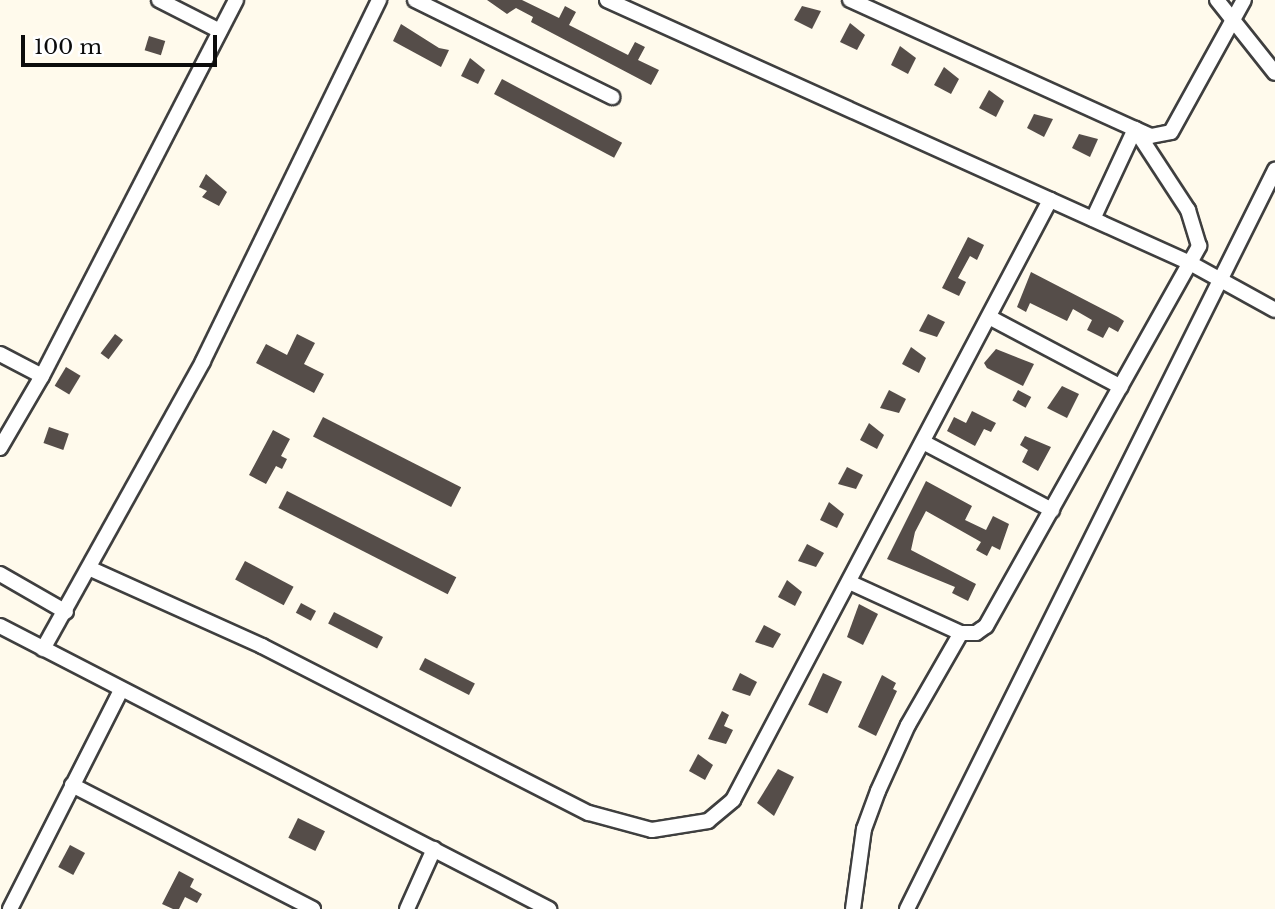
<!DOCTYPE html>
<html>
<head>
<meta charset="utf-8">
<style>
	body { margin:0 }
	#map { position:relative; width:1275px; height:909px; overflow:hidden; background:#fffaec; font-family:"Libre Baskerville",serif }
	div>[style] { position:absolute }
	.building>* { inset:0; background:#554d49; transform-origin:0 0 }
	.roads { filter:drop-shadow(2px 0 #3f3f3f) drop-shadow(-2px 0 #3f3f3f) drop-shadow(0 2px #3f3f3f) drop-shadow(0 -2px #3f3f3f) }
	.minor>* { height:14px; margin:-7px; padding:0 7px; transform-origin:7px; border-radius:7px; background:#fff }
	span { translate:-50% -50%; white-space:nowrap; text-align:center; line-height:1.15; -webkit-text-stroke:7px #fff; paint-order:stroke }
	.scale { position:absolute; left:21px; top:35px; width:196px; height:32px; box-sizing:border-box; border:4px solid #0c0c0c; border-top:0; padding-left:9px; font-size:21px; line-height:24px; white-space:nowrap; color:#0c0c0c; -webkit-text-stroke:5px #fff; paint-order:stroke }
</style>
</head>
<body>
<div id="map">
	<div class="building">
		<i style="clip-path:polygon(487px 0,522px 0,559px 18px,565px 6px,576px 12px,569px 25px,628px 55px,635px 42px,645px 47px,638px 60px,659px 70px,651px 85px,531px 22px,533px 17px,516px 8px,507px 14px)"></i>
		<i style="clip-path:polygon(802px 6px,821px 11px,812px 29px,794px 20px)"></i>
		<i style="clip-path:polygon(850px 23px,865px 35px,857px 50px,840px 42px)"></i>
		<i style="clip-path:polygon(401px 24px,439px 48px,449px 50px,441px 67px,393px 41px)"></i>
		<i style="left:149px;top:36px;width:17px;height:15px;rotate:17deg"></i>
		<i style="clip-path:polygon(900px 46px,916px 58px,908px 74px,891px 65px)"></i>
		<i style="clip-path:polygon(470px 58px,485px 70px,478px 84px,461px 76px)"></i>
		<i style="clip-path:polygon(944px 67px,959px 79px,951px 94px,934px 85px)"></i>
		<i style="left:502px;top:79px;width:136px;height:17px;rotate:28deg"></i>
		<i style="clip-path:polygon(989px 90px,1004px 101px,996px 117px,979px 108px)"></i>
		<i style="clip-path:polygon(1034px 114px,1053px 119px,1044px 137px,1027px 128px)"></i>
		<i style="clip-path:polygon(1079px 134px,1098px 139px,1090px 157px,1072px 148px)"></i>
		<i style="clip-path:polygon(206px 174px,227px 192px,219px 206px,202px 197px,207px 191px,199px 187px)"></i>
		<i style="clip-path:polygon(968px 237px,984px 245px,977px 260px,970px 256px,958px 278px,966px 282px,959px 296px,942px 288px)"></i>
		<i style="clip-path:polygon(1031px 272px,1118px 317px,1124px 321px,1118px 332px,1109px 327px,1103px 338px,1087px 330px,1092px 320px,1073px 309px,1067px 321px,1030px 303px,1026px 312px,1017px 307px)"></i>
		<i style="clip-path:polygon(928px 314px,945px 322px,937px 337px,919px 331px)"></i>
		<i style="left:115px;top:334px;width:10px;height:24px;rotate:37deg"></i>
		<i style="clip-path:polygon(297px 334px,315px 343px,304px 364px,324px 374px,314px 393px,256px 363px,266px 344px,287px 355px)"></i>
		<i style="clip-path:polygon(911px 347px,926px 358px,919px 373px,902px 364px)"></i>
		<i style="clip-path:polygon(996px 349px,1034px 364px,1023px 386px,987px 368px,984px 363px)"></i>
		<i style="left:66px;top:367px;width:17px;height:22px;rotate:31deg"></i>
		<i style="clip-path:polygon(1062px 386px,1079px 394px,1067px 418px,1047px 408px)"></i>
		<i style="clip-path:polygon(889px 390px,906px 399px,899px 413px,880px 408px)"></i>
		<i style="left:1018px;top:390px;width:15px;height:12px;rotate:28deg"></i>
		<i style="clip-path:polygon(972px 411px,996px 423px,991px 432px,984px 429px,975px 446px,947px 431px,954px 417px,966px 423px)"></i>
		<i style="left:323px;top:417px;width:155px;height:22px;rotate:27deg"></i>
		<i style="clip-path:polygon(869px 423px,884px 435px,877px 449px,860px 440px)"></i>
		<i style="left:49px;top:427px;width:21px;height:17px;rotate:19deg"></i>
		<i style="clip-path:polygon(273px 430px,290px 439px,281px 456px,287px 459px,282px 469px,276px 466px,266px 484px,249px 475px)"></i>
		<i style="clip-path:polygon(1025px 436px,1051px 447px,1038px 471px,1022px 462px,1028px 450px,1020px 445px)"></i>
		<i style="clip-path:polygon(847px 467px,863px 475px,856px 489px,838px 484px)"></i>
		<i style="clip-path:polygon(926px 481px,972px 506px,965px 520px,986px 530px,993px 516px,1009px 524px,1000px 550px,992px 546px,987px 556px,976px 550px,981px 542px,926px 511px,915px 532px,911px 550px,976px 584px,968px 601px,952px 593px,955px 587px,887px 559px)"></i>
		<i style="left:287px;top:491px;width:190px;height:19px;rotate:27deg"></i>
		<i style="clip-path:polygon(829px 502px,844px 514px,837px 528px,820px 520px)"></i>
		<i style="clip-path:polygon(807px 544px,824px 553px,816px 567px,798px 561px)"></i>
		<i style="left:245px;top:561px;width:55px;height:21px;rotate:28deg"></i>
		<i style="clip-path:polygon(787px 580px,802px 592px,795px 606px,778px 597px)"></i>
		<i style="left:301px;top:603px;width:17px;height:11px;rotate:28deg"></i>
		<i style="clip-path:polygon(859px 604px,878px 614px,863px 645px,847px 637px)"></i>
		<i style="left:334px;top:612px;width:55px;height:13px;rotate:27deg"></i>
		<i style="clip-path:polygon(764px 625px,781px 634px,773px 648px,755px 642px)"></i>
		<i style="left:425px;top:658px;width:56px;height:13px;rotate:27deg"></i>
		<i style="clip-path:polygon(740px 673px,757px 682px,750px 696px,732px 690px)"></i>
		<i style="left:823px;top:673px;width:21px;height:35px;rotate:25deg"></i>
		<i style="clip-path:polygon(882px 675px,896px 683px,893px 689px,897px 691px,876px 736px,858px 727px)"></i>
		<i style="clip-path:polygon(722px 711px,729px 715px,724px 726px,733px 730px,726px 744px,708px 739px)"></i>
		<i style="clip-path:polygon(698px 754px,713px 765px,705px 780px,689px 771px)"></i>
		<i style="clip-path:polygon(778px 769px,794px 777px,774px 816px,757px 803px)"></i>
		<i style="left:298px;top:818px;width:30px;height:22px;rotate:26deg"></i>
		<i style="left:70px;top:845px;width:17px;height:25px;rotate:28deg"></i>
		<i style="clip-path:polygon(179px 871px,194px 879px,190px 887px,202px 894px,197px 903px,185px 897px,179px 909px,173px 909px,162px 904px)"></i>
	</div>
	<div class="roads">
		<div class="minor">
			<i style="left:159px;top:0;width:68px;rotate:26.9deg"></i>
			<i style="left:415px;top:0;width:220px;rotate:26.2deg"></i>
			<i style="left:607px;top:0;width:640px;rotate:24.28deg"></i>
			<i style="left:1190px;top:263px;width:97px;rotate:28.9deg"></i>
			<i style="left:1217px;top:0;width:93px;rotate:51.5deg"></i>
			<i style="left:1093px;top:219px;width:99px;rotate:-65deg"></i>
			<i style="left:1135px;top:129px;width:17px;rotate:24deg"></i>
			<i style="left:1151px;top:136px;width:20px;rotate:-11deg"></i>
			<i style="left:1171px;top:132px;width:151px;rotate:-61.1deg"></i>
			<i style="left:989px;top:317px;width:149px;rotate:27.9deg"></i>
			<i style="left:0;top:354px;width:47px;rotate:27.6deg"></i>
			<i style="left:923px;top:442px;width:146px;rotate:27.8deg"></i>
			<i style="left:0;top:448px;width:83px;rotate:-59.7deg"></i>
			<i style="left:42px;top:376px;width:423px;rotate:-62.7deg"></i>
			<i style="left:91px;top:569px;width:188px;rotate:24.2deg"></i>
			<i style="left:262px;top:646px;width:367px;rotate:27.1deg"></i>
			<i style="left:589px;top:813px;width:65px;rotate:15.1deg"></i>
			<i style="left:652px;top:830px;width:57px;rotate:-9.1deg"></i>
			<i style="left:708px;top:821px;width:33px;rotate:-40deg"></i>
			<i style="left:733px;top:800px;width:679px;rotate:-62.15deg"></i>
			<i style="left:0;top:574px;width:76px;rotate:29.9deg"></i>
			<i style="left:849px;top:582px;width:123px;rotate:24.5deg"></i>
			<i style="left:961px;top:633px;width:15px"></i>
			<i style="left:976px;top:633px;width:12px;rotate:-35deg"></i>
			<i style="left:986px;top:626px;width:436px;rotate:-60.7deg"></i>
			<i style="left:1199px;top:246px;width:38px;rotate:-107deg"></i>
			<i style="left:1188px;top:210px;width:97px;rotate:-123.2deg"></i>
			<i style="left:1135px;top:129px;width:313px;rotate:-155.6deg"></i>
			<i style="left:0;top:626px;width:618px;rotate:27.27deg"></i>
			<i style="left:43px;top:649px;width:329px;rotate:-60.9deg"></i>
			<i style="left:203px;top:361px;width:402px;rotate:-64deg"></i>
			<i style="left:72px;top:785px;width:271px;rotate:27.2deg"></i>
			<i style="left:10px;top:909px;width:246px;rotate:-63.1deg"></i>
			<i style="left:407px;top:909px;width:66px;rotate:-65.8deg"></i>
			<i style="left:853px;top:909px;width:81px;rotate:-82.2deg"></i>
			<i style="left:864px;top:829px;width:40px;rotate:-69.8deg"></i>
			<i style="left:878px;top:791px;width:72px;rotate:-65.6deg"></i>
			<i style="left:908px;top:725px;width:106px;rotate:-60.1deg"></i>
			<i style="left:907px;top:909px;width:826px;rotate:-63.53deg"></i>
		</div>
	</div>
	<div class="scale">100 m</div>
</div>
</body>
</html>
